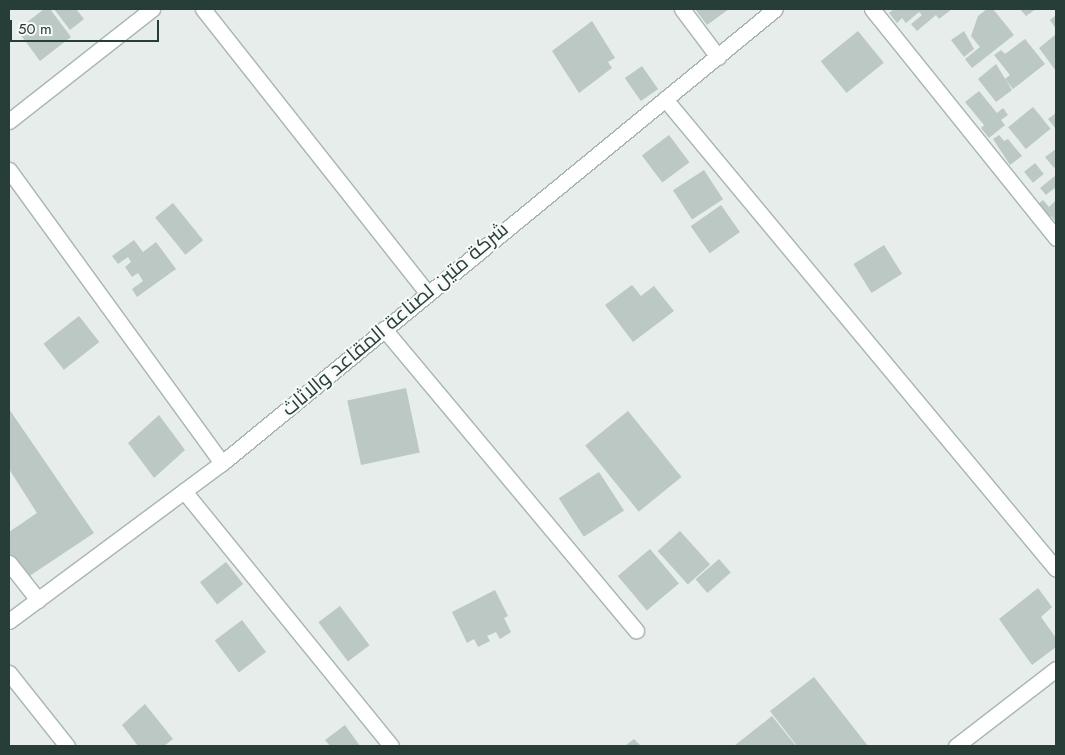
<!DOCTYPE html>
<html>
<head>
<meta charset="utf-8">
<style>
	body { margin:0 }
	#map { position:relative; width:1065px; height:755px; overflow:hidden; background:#e6edea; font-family:Jost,Cairo,sans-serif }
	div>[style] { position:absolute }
	.building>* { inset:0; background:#bcc8c3; transform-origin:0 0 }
	.roads { filter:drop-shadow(1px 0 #a9b5b1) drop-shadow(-1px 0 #a9b5b1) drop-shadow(0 1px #a9b5b1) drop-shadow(0 -1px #a9b5b1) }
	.street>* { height:15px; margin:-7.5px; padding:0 7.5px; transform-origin:7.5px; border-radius:7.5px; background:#fff }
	span { translate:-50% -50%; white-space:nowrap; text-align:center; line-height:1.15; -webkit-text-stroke:4px #f6faf8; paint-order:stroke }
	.street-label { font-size:20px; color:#273d37 }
	.frame { position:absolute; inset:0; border:10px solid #273d37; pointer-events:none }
	.scale { position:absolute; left:10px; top:20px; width:149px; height:22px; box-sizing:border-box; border:2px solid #273d37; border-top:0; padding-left:6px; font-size:15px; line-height:18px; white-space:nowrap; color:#273d37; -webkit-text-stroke:4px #f6faf8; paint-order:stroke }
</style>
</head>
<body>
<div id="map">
	<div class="building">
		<i style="clip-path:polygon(44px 9px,50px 9px,71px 37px,40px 61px,17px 30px)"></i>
		<i style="clip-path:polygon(54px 9px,76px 9px,84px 19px,70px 30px)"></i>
		<i style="clip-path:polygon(695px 9px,729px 9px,707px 25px)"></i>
		<i style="clip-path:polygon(894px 9px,952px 9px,939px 19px,936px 15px,917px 31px,911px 24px,922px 15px,919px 12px,906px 23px,902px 18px,897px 23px,889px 13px)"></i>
		<i style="clip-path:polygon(987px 9px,993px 9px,1014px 35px,972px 68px,965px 59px,980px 47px,971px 36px,978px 16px)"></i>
		<i style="clip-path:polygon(1020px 9px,1036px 9px,1026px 16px)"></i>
		<i style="clip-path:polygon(1055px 16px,1056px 17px,1056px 29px,1050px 20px)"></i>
		<i style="clip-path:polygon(592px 21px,615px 58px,608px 62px,612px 68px,579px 93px,552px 51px)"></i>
		<i style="left:858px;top:31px;width:41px;height:48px;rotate:51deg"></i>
		<i style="clip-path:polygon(964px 31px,974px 49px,964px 57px,951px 40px)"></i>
		<i style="clip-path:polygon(1055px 35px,1056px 37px,1056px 71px,1039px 48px)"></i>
		<i style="clip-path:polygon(1025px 39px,1045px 64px,1013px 89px,1005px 79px,1010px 75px,994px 55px,1001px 50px,1005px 54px)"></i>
		<i style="clip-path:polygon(996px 64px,1012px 90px,996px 102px,978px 79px)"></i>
		<i style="left:642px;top:66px;width:28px;height:21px;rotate:55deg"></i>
		<i style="clip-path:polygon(979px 91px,997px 113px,1003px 108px,1008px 115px,1001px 120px,1005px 125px,989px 138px,981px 128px,984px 125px,965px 102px)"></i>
		<i style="left:1033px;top:107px;width:28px;height:32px;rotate:51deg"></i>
		<i style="clip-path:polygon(1056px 113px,1056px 129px,1048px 119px)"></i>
		<i style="left:669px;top:135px;width:34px;height:34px;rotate:53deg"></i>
		<i style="clip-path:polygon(999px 135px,1004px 141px,1008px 139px,1022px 156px,1010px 165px,993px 139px)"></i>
		<i style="clip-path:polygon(1056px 149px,1056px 166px,1054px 168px,1045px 157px)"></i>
		<i style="left:1035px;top:163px;width:14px;height:14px;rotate:51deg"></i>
		<i style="left:704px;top:170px;width:35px;height:37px;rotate:57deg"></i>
		<i style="clip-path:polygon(1056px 175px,1056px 187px,1046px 195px,1040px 188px)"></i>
		<i style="clip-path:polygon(1043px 200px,1049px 207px,1056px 200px,1056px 222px,1051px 216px,1048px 219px,1036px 206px)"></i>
		<i style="left:173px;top:203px;width:48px;height:23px;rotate:51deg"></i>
		<i style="left:721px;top:205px;width:33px;height:37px;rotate:55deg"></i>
		<i style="clip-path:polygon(134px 240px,143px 252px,156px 242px,176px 269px,137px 297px,132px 289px,143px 281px,138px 273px,132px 277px,125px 267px,131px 262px,128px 257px,118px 264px,112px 256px)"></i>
		<i style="left:884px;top:245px;width:34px;height:36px;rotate:58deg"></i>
		<i style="clip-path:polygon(632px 285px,641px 296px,654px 286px,674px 311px,633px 342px,605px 305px)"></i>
		<i style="left:79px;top:316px;width:33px;height:45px;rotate:52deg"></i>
		<i style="left:406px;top:388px;width:66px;height:60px;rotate:78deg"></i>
		<i style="clip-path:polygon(9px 409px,94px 533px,25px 579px,9px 554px,9px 532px,37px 513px,9px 469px)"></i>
		<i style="left:628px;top:411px;width:85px;height:55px;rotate:51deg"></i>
		<i style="clip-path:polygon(159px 415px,185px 450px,154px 478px,128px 443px)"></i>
		<i style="left:599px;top:472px;width:46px;height:48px;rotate:57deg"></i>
		<i style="left:680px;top:531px;width:45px;height:30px;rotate:48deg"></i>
		<i style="left:650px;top:549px;width:45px;height:42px;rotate:50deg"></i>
		<i style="left:719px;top:559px;width:18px;height:31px;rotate:49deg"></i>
		<i style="left:226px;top:562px;width:28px;height:33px;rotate:52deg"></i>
		<i style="clip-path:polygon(1038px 588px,1052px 607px,1041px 617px,1056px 638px,1056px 647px,1032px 665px,999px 619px)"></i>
		<i style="clip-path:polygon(495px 590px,508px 616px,504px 618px,511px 632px,500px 639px,496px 632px,487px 636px,490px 641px,478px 647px,474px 639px,467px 643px,452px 612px)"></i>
		<i style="left:340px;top:606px;width:49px;height:27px;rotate:53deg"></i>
		<i style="left:242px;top:620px;width:40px;height:34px;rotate:53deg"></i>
		<i style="clip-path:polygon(814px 677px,868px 746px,797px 746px,770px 711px)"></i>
		<i style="clip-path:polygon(145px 704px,173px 739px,164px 746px,138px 746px,122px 725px)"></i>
		<i style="clip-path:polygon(772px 716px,796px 746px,734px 746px)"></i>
		<i style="clip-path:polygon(345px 725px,360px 746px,330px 746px,325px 740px)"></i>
		<i style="clip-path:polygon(634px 739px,641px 746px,625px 746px)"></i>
	</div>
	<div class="roads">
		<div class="street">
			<i style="left:203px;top:9px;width:362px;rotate:51.7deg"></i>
			<i style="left:682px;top:9px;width:60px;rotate:53.1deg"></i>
			<i style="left:872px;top:9px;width:294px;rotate:51.2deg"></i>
			<i style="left:665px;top:99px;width:611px;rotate:50.24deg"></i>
			<i style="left:9px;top:121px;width:182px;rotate:-38.1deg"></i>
			<i style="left:9px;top:170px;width:362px;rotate:54deg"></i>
			<i style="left:384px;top:329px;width:393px;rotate:50.1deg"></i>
			<i style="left:184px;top:491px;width:328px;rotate:50.9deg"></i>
			<i style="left:9px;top:563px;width:47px;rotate:51.9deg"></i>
			<i style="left:9px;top:621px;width:265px;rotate:-36.6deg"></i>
			<i style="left:222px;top:463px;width:715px;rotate:-39.39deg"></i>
			<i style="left:9px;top:673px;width:93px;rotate:51.5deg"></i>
			<i style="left:956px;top:746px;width:126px;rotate:-37.6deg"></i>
		</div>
	</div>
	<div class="street-label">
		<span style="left:395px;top:319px;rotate:-40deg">شركة متين لصناعة المقاعد والاثاث</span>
	</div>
	<div class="frame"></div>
	<div class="scale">50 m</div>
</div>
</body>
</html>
